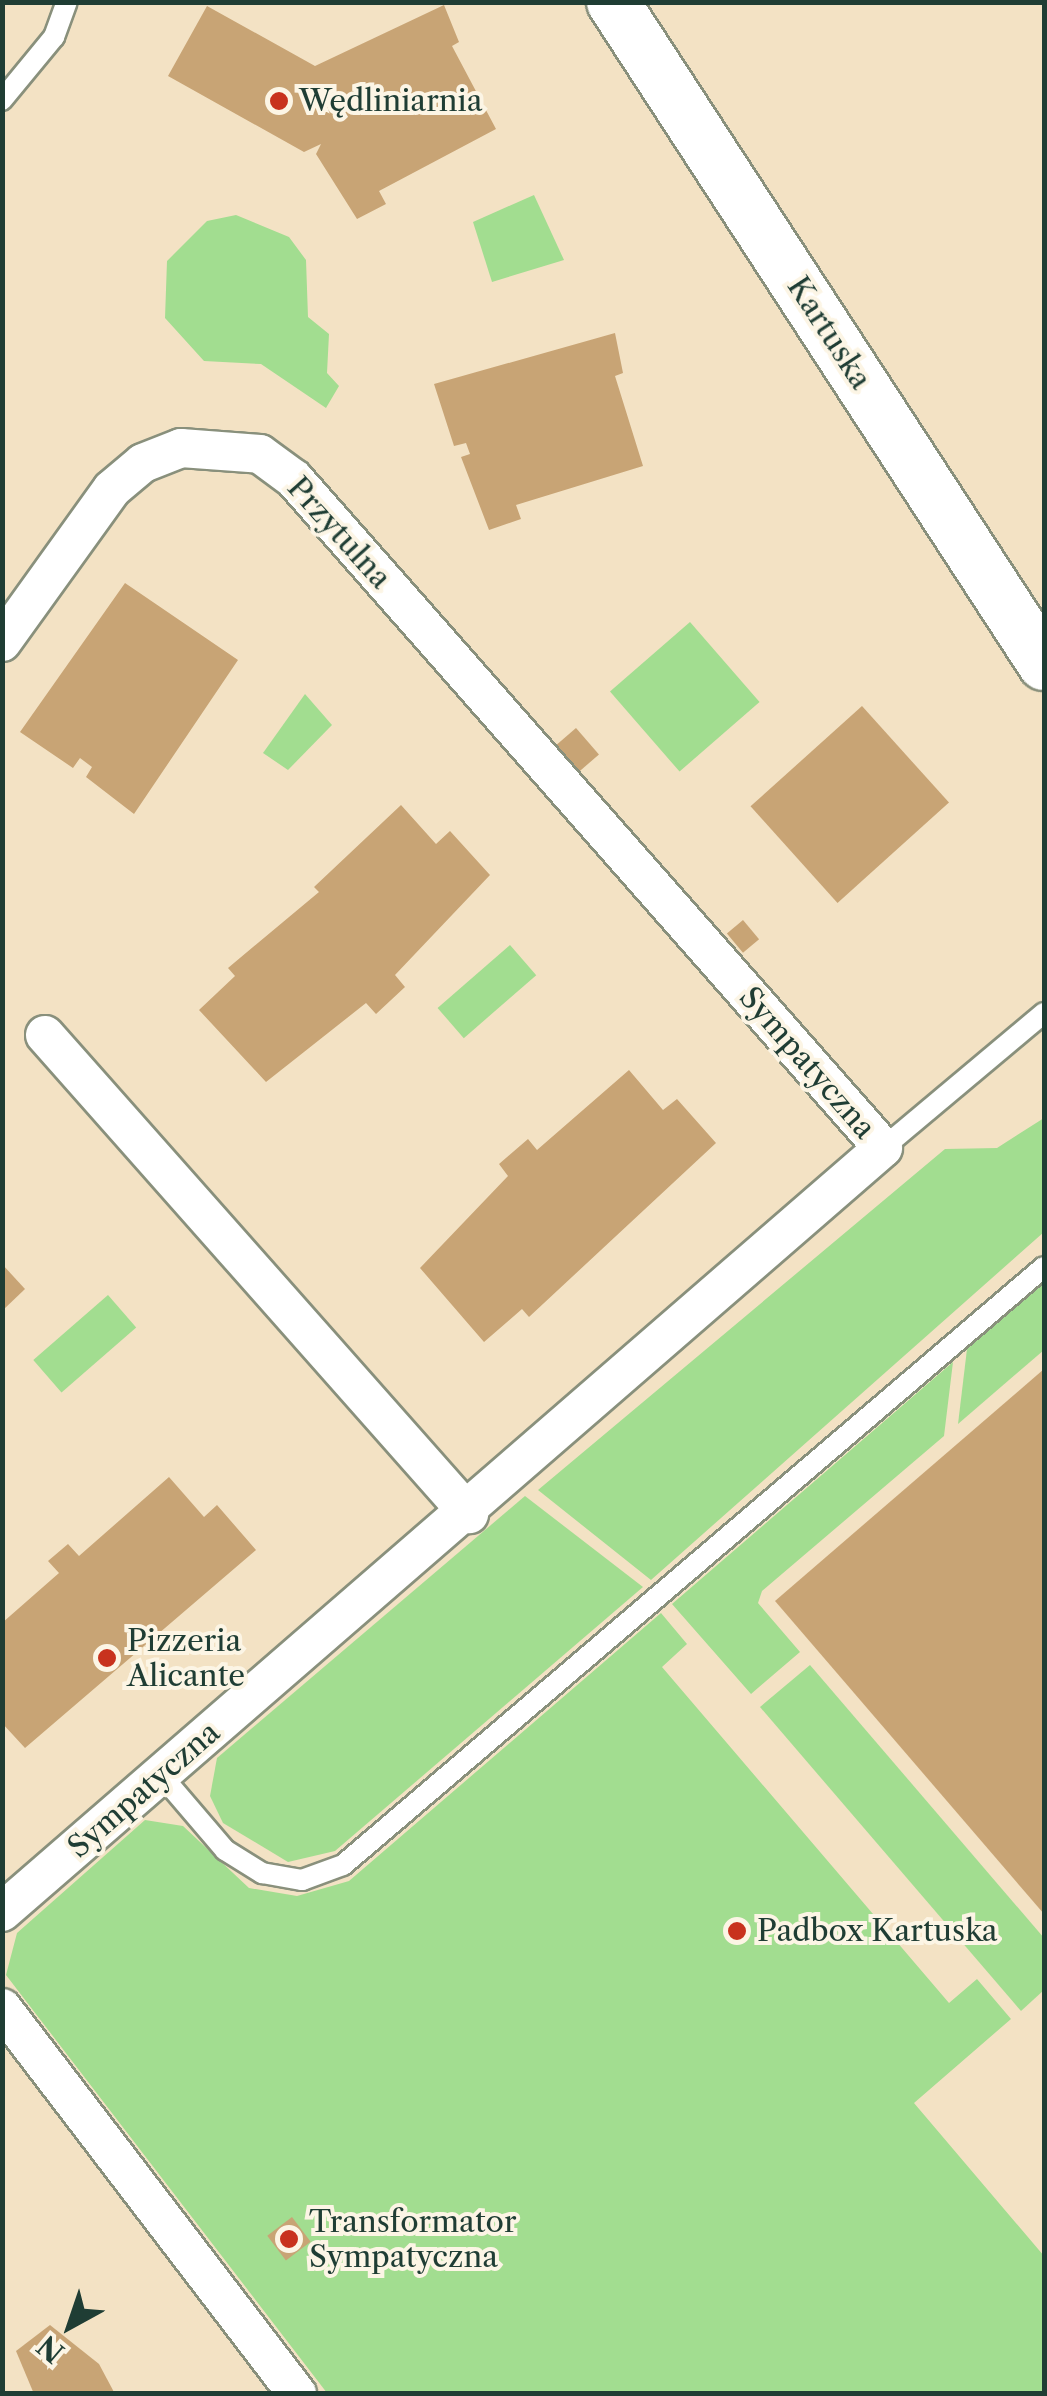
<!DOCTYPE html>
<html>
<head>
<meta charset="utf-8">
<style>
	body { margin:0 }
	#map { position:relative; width:1047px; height:2396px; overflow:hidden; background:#f3e2c4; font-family:"Libre Caslon Text",serif }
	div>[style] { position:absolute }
	.green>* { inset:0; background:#a2dd90; transform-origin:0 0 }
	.building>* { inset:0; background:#c8a475; transform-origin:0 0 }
	.roads { filter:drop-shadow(2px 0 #89907c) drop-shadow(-2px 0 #89907c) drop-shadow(0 2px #89907c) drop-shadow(0 -2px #89907c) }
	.lane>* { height:20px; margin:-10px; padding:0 10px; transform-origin:10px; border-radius:10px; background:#fff }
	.street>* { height:38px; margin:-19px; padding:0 19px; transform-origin:19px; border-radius:19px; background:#fff }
	.secondary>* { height:52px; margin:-26px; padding:0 26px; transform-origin:26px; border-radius:26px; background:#fff }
	.dots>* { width:28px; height:28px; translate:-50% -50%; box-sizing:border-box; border:5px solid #fcf5e5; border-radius:50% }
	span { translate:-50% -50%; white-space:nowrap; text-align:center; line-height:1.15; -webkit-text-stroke:8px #fcf5e5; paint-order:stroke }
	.poi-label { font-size:30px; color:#1f3d34 }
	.left { translate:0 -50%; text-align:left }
	.street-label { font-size:30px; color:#1f3d34 }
	.frame { position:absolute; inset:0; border:5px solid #1f3d34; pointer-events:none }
	.north { position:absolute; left:20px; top:2276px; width:100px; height:100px; -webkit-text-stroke:8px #fcf5e5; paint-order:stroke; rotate:220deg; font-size:28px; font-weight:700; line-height:40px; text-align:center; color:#1f3d34 }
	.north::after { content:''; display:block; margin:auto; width:35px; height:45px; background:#1f3d34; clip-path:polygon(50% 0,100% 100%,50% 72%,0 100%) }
</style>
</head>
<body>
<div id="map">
	<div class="green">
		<i style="clip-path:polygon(534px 195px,564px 260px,492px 282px,473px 222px)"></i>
		<i style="clip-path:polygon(236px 215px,289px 237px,306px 260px,308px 317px,329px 334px,327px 373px,339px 386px,326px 408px,261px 364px,204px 361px,165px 318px,167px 261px,207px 221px)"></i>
		<i style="left:690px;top:622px;width:106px;height:106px;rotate:49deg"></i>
		<i style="clip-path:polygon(305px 694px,332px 725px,288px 770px,263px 753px)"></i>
		<i style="left:510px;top:945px;width:40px;height:96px;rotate:49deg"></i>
		<i style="clip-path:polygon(1044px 1118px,1044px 1232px,651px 1580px,538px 1490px,945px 1149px,997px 1148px)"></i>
		<i style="clip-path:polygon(1044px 1283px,1044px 1350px,958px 1424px,967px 1349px)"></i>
		<i style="left:108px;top:1295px;width:43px;height:99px;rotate:49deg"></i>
		<i style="clip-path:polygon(953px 1362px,944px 1436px,762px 1591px,758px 1603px,800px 1652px,751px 1694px,672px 1604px)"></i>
		<i style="clip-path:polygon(525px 1496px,643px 1587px,335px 1851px,288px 1862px,223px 1823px,210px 1796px,217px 1758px)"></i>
		<i style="clip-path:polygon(661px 1613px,687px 1644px,662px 1667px,949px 2003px,977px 1979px,1011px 2019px,914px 2103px,1044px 2256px,1044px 2393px,327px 2393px,6px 1975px,17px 1933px,145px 1820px,183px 1826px,249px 1888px,297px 1896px,349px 1881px)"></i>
		<i style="clip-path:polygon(810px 1665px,1044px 1938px,1044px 1990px,1021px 2011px,760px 1707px)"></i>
	</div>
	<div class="building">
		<i style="clip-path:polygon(444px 5px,459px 42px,452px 46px,496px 129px,379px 191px,386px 204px,357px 219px,316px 154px,321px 144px,304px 152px,168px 76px,207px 6px,315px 66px)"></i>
		<i style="clip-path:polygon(615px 333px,623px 373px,615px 376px,643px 466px,516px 505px,521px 519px,489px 530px,461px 457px,470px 454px,466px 443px,454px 446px,434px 384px)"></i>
		<i style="clip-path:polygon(125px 583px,238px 660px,134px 814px,86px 777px,92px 767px,80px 758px,73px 768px,20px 732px)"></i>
		<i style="left:862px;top:706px;width:130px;height:150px;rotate:48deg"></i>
		<i style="left:576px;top:728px;width:35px;height:28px;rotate:49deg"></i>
		<i style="clip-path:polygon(401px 805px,436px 844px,450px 831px,490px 875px,395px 975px,405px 987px,376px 1014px,366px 1003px,266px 1082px,199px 1010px,235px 976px,228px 968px,319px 892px,314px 887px)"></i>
		<i style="left:743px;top:920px;width:25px;height:21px;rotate:50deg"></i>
		<i style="clip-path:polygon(629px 1070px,663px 1110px,677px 1099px,716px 1143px,529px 1317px,522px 1309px,484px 1342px,420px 1268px,508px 1176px,499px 1164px,528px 1139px,537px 1150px)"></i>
		<i style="clip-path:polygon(2px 1264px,25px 1289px,2px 1311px)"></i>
		<i style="clip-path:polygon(1044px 1369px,1044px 1914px,775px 1601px)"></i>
		<i style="clip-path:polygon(169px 1477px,204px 1517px,217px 1505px,256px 1550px,25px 1748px,2px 1723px,2px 1623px,59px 1573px,48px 1561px,68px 1544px,79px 1556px)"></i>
		<i style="left:292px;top:2217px;width:31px;height:31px;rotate:53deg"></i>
		<i style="clip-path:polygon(50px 2325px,99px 2364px,115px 2394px,34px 2394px,16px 2351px)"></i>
	</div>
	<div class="roads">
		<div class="lane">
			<i style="left:2px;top:100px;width:82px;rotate:-50.5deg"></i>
			<i style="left:54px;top:37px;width:37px;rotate:-70deg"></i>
			<i style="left:883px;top:1148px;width:210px;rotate:-40deg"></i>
			<i style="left:161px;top:1775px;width:99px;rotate:49.5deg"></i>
			<i style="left:225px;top:1850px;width:44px;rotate:31.9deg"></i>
			<i style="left:262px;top:1873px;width:41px;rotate:9.9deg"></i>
			<i style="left:302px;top:1880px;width:44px;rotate:-20.1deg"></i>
			<i style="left:343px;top:1865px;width:921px;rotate:-40.47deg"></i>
		</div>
		<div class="street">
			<i style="left:2px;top:642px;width:188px;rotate:-54.3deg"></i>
			<i style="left:112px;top:489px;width:40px;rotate:-40deg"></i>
			<i style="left:143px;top:463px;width:41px;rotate:-21.5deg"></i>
			<i style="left:181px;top:448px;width:79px;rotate:4.3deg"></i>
			<i style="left:260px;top:454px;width:42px;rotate:36.3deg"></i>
			<i style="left:294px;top:479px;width:891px;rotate:48.64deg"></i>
			<i style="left:883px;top:1148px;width:1166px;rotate:139.07deg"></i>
			<i style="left:45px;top:1035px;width:640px;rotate:48.49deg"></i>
			<i style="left:2px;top:2008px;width:486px;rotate:52.6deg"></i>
		</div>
		<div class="secondary">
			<i style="left:613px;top:2px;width:790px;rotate:56.93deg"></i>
		</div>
	</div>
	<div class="dots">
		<i style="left:279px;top:101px;background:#c8321e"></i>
		<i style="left:107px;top:1658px;background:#c8321e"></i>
		<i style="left:737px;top:1931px;background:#c8321e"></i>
		<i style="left:289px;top:2239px;background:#c8321e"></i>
	</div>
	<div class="poi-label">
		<span class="left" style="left:299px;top:101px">Wędliniarnia</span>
		<span class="left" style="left:127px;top:1658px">Pizzeria<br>Alicante</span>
		<span class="left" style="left:757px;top:1931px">Padbox Kartuska</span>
		<span class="left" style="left:309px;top:2239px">Transformator<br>Sympatyczna</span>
	</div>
	<div class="street-label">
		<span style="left:829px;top:333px;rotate:57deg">Kartuska</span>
		<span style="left:339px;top:533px;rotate:48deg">Przytulna</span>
		<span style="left:807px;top:1063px;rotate:49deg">Sympatyczna</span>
		<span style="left:144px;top:1790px;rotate:-41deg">Sympatyczna</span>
	</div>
	<div class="frame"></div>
	<div class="north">N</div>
</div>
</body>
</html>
